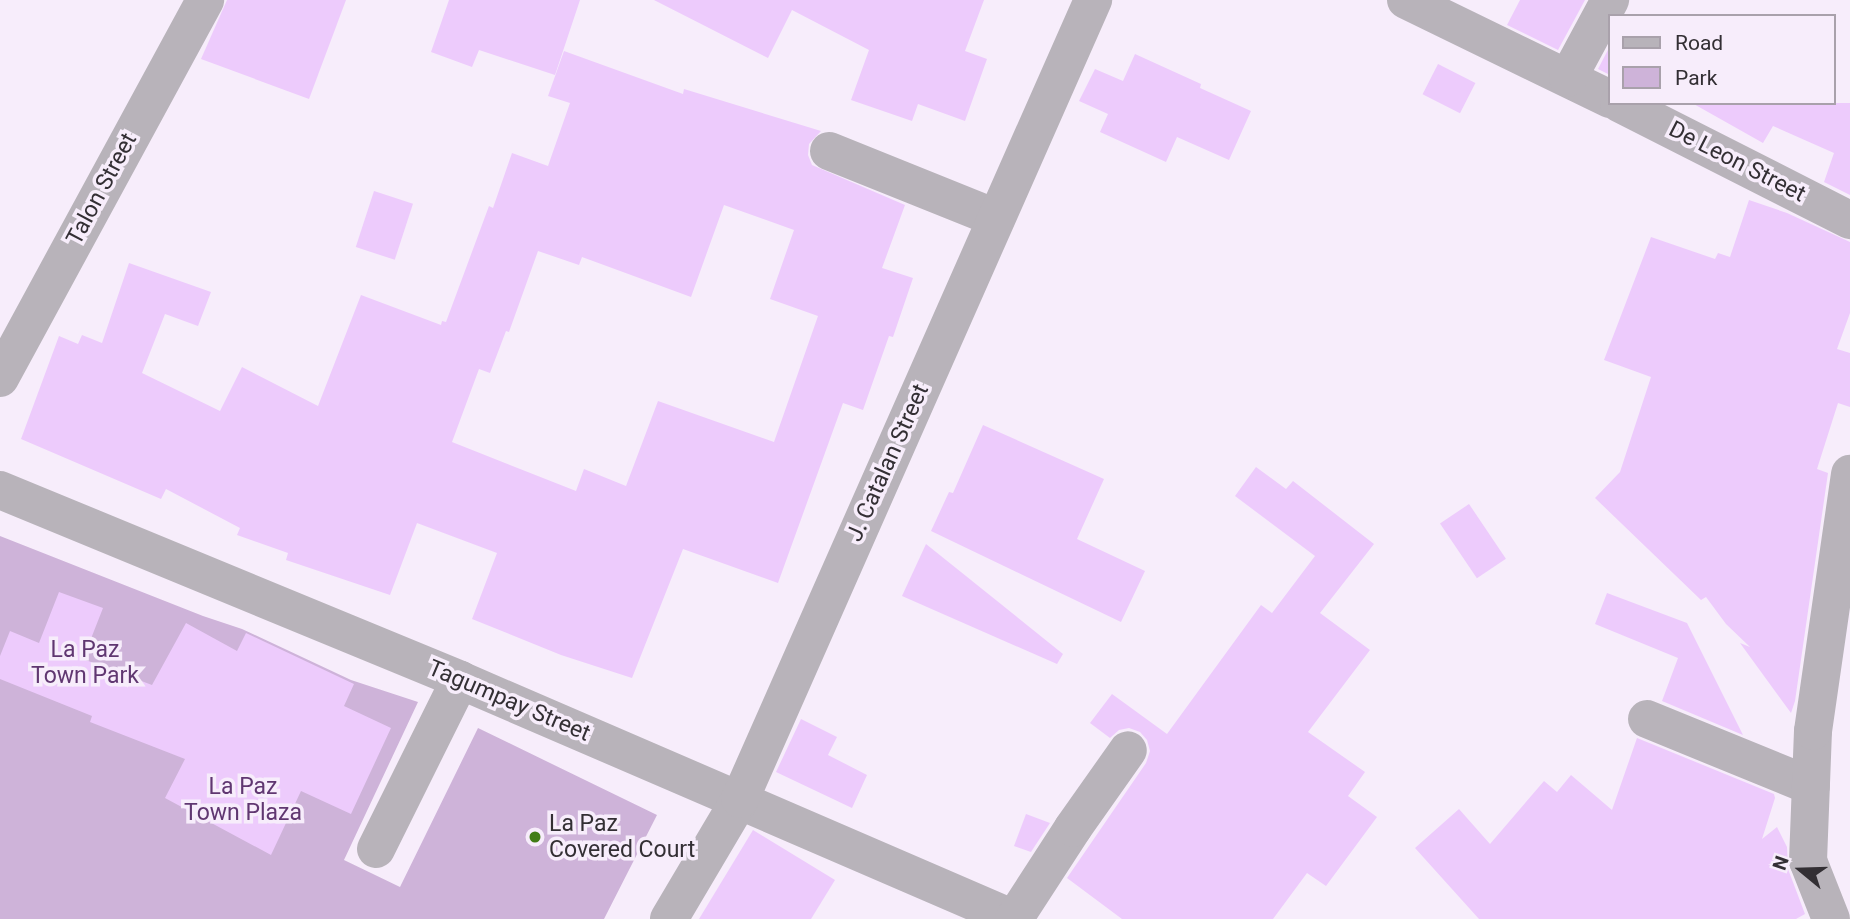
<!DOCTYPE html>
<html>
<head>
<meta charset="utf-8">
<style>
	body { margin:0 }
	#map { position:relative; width:1850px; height:919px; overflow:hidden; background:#f7edfb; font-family:Roboto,sans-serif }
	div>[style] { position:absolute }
	.green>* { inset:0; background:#ceb3d9 }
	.building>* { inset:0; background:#edcbfc; transform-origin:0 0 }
	.minor>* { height:38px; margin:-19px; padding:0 19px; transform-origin:19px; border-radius:19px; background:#b8b3ba }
	.dots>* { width:19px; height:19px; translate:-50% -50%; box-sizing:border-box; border:4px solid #f7edfb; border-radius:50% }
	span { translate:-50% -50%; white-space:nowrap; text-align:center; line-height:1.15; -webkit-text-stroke:7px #f7edfb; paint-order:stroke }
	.street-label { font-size:23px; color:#332f34 }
	.park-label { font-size:23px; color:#603771 }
	.poi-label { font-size:23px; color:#332f34 }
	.left { translate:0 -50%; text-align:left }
	.legend { position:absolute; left:1608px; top:14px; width:228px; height:91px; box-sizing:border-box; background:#f7edfb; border:2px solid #a9a1ab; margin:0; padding:9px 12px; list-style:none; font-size:21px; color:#332f34 }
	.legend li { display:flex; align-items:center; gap:14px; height:35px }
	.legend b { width:35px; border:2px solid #a9a1ab }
	.north { position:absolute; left:1766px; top:835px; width:70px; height:70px; -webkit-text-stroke:5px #f7edfb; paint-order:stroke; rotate:289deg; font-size:19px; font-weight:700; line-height:28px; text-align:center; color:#332f34 }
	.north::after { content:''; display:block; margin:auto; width:24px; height:32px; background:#332f34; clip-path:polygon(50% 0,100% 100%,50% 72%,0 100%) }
</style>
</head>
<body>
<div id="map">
	<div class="green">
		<i style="clip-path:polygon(0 536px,203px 616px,242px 629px,351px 680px,418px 702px,344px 860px,400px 887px,478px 728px,657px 815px,604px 919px,0 919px)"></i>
	</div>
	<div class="building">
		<i style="clip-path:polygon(227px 0,346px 0,309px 99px,201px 59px)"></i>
		<i style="clip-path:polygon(449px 0,580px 0,555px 75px,479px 50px,472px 67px,431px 52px)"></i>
		<i style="clip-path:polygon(654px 0,984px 0,965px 51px,987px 59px,965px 121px,918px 104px,912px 121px,851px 100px,869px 50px,792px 10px,768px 58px)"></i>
		<i style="clip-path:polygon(1520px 0,1585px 0,1558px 50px,1507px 25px)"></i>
		<i style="clip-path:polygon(1610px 46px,1610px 75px,1598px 69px)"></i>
		<i style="clip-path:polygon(evenodd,564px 51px,683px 94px,684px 89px,821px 131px,809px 144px,808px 155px,812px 165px,905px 205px,882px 268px,913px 278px,893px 337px,889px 336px,863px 410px,843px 403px,778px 583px,683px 549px,632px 678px,561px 655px,472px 619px,497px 553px,417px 523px,390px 595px,286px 560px,288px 553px,237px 535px,240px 528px,166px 489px,161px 499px,21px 439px,59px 336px,78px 344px,82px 335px,102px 343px,129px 263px,211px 292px,198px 326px,165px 314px,142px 373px,220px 411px,242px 367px,318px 406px,361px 295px,441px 325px,442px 321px,446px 322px,489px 206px,493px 208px,512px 153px,548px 166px,570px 103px,548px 96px,564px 51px,724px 205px,794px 230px,770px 299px,818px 316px,774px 442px,658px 401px,626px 486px,584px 469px,576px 491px,452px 442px,479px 369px,490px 373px,506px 331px,509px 332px,538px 251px,579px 265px,582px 257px,691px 297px,724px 205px)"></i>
		<i style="clip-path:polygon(1135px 54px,1201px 84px,1200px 88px,1251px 111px,1229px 160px,1177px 137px,1166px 162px,1100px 132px,1108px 114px,1079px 101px,1095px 69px,1123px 81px)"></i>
		<i style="left:1438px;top:64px;width:42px;height:34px;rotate:27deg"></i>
		<i style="clip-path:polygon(1692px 103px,1850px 103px,1850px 195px,1824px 182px,1834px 153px,1773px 126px,1763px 143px)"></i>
		<i style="left:374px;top:191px;width:41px;height:59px;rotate:18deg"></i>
		<i style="clip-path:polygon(1749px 200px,1787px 213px,1850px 242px,1850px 313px,1837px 349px,1850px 353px,1850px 407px,1838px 403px,1817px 469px,1828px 473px,1795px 701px,1791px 713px,1740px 643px,1750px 647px,1726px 624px,1706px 597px,1701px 600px,1595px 498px,1620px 472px,1651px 377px,1604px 360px,1651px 237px,1715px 259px,1718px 253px,1730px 257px)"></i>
		<i style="clip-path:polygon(983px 425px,1104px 479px,1077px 539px,1145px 571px,1121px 622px,931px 531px,949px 492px,953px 493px)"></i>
		<i style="clip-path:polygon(1256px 467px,1286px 489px,1293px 481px,1374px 544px,1320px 613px,1370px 650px,1308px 732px,1365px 772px,1348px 796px,1377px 817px,1326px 886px,1307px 873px,1273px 919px,1122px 919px,1067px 878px,1146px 763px,1150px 751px,1147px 740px,1140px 732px,1129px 728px,1119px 730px,1110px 738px,1090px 723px,1112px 694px,1167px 734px,1261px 605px,1272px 613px,1315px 556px,1235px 496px)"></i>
		<i style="left:1469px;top:504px;width:66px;height:35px;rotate:56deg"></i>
		<i style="clip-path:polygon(926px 544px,1063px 654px,1057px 664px,902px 596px)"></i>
		<i style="clip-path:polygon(59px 592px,103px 608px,83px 659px,152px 685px,186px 623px,237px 651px,246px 633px,354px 684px,344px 706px,391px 728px,351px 814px,301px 791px,271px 855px,165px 798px,185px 759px,90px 722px,92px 716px,0 679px,0 656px,10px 631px,39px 643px)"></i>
		<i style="clip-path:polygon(1607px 593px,1687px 623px,1743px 735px,1662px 701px,1678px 658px,1595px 624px)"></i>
		<i style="clip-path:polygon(801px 719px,837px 737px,828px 755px,867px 775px,852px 808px,776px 772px)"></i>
		<i style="clip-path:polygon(1637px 738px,1774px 794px,1775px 798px,1762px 839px,1777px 827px,1787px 847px,1788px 869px,1805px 914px,1796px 919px,1479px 919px,1415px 848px,1459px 809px,1490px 844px,1544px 781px,1557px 792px,1571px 775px,1612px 810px)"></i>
		<i style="clip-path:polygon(1026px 814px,1050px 823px,1031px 852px,1014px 846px)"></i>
		<i style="clip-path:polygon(753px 830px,835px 880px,811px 919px,699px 919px)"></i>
	</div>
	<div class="minor">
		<i style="left:1406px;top:0;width:227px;rotate:25.9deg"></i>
		<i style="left:1568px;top:78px;width:89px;rotate:-61.7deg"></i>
		<i style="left:1619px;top:103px;width:259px;rotate:26.9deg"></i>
		<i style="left:829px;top:151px;width:180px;rotate:21.9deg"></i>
		<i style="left:0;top:378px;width:430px;rotate:-61.5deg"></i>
		<i style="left:0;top:490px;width:498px;rotate:22.4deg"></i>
		<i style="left:460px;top:680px;width:603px;rotate:23.34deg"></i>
		<i style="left:1647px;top:719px;width:177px;rotate:22.2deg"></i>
		<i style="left:376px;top:849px;width:189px;rotate:-63.6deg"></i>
		<i style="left:669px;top:919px;width:139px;rotate:-59.4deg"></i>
		<i style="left:740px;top:799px;width:874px;rotate:-66.16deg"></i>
		<i style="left:1014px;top:919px;width:108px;rotate:-57deg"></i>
		<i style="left:1073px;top:828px;width:95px;rotate:-54.8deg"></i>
		<i style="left:1831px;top:919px;width:62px;rotate:-111.6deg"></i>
		<i style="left:1808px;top:861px;width:130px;rotate:-87.8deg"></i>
		<i style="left:1813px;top:731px;width:260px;rotate:-81.8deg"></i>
	</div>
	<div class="dots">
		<i style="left:535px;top:837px;background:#417c16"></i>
	</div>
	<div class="street-label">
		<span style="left:1737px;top:162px;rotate:27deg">De Leon Street</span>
		<span style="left:102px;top:189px;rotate:-62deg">Talon Street</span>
		<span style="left:888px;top:463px;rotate:-66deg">J. Catalan Street</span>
		<span style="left:509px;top:701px;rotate:23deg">Tagumpay Street</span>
	</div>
	<div class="park-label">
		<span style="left:85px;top:663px">La Paz<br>Town Park</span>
		<span style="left:243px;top:800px">La Paz<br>Town Plaza</span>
	</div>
	<div class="poi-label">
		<span class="left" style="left:549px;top:837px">La Paz<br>Covered Court</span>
	</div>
	<ul class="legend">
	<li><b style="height:9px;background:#b8b3ba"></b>Road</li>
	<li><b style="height:19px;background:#ceb3d9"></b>Park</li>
	</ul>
	<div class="north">N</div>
</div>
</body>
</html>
